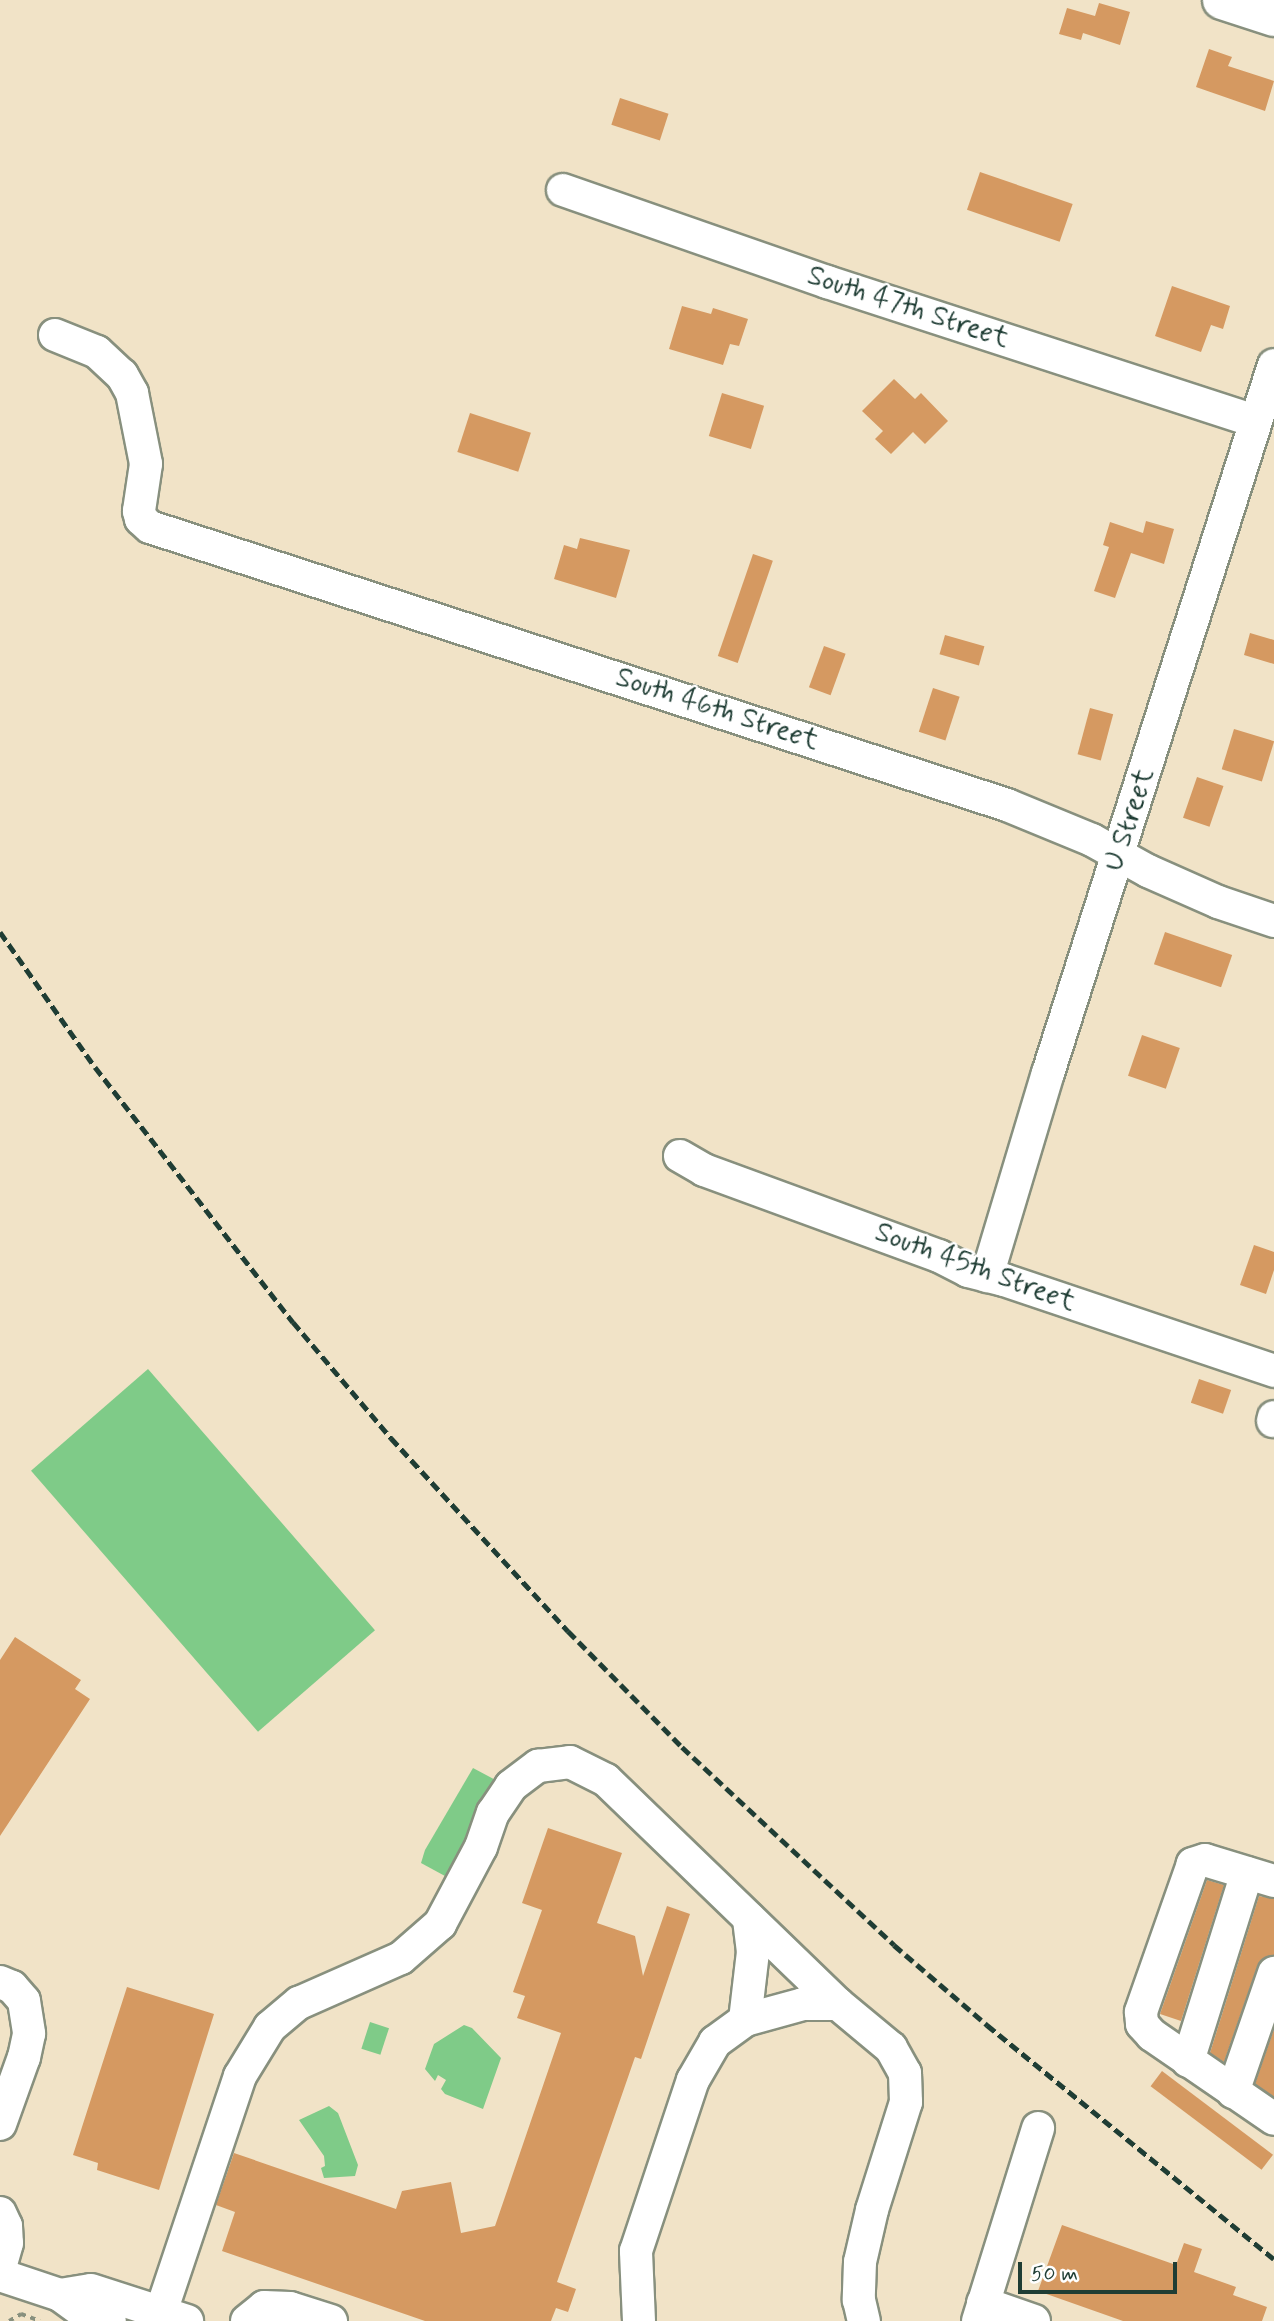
<!DOCTYPE html>
<html>
<head>
<meta charset="utf-8">
<style>
	body { margin:0 }
	#map { position:relative; width:1274px; height:2321px; overflow:hidden; background:#f1e3c7; font-family:Mynerve,sans-serif }
	div>[style] { position:absolute }
	.green>* { inset:0; background:#7fcb88; transform-origin:0 0 }
	.building>* { inset:0; background:#d59961; transform-origin:0 0 }
	.path>* { height:3.5px; margin-top:-1.75px; transform-origin:0; background:repeating-linear-gradient(90deg,#88907e 0 5px,transparent 0 10px) }
	.roads { filter:drop-shadow(2px 0 #88907e) drop-shadow(-2px 0 #88907e) drop-shadow(0 2px #88907e) drop-shadow(0 -2px #88907e) }
	.minor>* { height:32px; margin:-16px; padding:0 16px; transform-origin:16px; border-radius:16px; background:#fff }
	.major>* { height:38px; margin:-19px; padding:0 19px; transform-origin:19px; border-radius:19px; background:#fff }
	.rail>* { height:5px; margin-top:-2.5px; transform-origin:0; background:repeating-linear-gradient(90deg,#1f3d34 0 10px,transparent 0 15px) }
	span { translate:-50% -50%; white-space:nowrap; text-align:center; line-height:1.15; -webkit-text-stroke:5px #fff; paint-order:stroke }
	.street-label { font-size:28px; color:#1f3d34 }
	.scale { position:absolute; left:1018px; top:2262px; width:159px; height:32px; box-sizing:border-box; border:4px solid #1f3d34; border-top:0; padding-left:9px; font-size:21px; line-height:24px; white-space:nowrap; color:#1f3d34; -webkit-text-stroke:5px #fff; paint-order:stroke }
</style>
</head>
<body>
<div id="map">
	<div class="green">
		<i style="left:148px;top:1369px;width:346px;height:155px;rotate:49deg"></i>
		<i style="clip-path:polygon(473px 1768px,503px 1784px,456px 1882px,421px 1863px,425px 1850px)"></i>
		<i style="left:370px;top:2022px;width:20px;height:28px;rotate:18deg"></i>
		<i style="clip-path:polygon(464px 2025px,472px 2028px,501px 2058px,483px 2109px,445px 2094px,441px 2089px,446px 2080px,438px 2075px,435px 2081px,425px 2069px,434px 2044px)"></i>
		<i style="clip-path:polygon(329px 2106px,338px 2113px,358px 2165px,355px 2176px,324px 2178px,321px 2168px,325px 2166px,324px 2156px,299px 2120px)"></i>
	</div>
	<div class="building">
		<i style="clip-path:polygon(1099px 3px,1130px 12px,1120px 45px,1083px 33px,1081px 40px,1059px 34px,1067px 8px,1095px 16px)"></i>
		<i style="clip-path:polygon(1209px 49px,1232px 57px,1228px 66px,1274px 81px,1265px 111px,1196px 87px)"></i>
		<i style="left:620px;top:98px;width:51px;height:28px;rotate:18deg"></i>
		<i style="left:980px;top:172px;width:98px;height:40px;rotate:19deg"></i>
		<i style="clip-path:polygon(1172px 286px,1230px 306px,1223px 329px,1211px 325px,1201px 352px,1155px 336px)"></i>
		<i style="clip-path:polygon(682px 306px,711px 314px,713px 308px,748px 319px,739px 346px,730px 344px,723px 365px,669px 349px)"></i>
		<i style="clip-path:polygon(894px 379px,915px 399px,921px 393px,948px 421px,925px 444px,913px 432px,891px 454px,875px 439px,883px 431px,862px 411px)"></i>
		<i style="left:722px;top:393px;width:44px;height:45px;rotate:17deg"></i>
		<i style="left:470px;top:413px;width:64px;height:41px;rotate:18deg"></i>
		<i style="clip-path:polygon(1146px 521px,1174px 529px,1164px 564px,1131px 553px,1115px 598px,1094px 591px,1109px 547px,1103px 545px,1110px 522px,1143px 533px)"></i>
		<i style="clip-path:polygon(580px 538px,630px 550px,616px 598px,554px 579px,564px 545px,577px 549px)"></i>
		<i style="left:753px;top:554px;width:21px;height:108px;rotate:19deg"></i>
		<i style="clip-path:polygon(1250px 633px,1274px 640px,1274px 664px,1244px 655px)"></i>
		<i style="left:945px;top:635px;width:41px;height:20px;rotate:16deg"></i>
		<i style="left:824px;top:646px;width:23px;height:44px;rotate:20deg"></i>
		<i style="left:933px;top:688px;width:28px;height:46px;rotate:18deg"></i>
		<i style="left:1090px;top:708px;width:24px;height:48px;rotate:15deg"></i>
		<i style="left:1234px;top:729px;width:42px;height:42px;rotate:17deg"></i>
		<i style="left:1197px;top:777px;width:28px;height:43px;rotate:19deg"></i>
		<i style="left:1165px;top:932px;width:71px;height:34px;rotate:19deg"></i>
		<i style="left:1142px;top:1035px;width:40px;height:43px;rotate:19deg"></i>
		<i style="clip-path:polygon(1254px 1245px,1274px 1252px,1274px 1270px,1266px 1294px,1240px 1285px)"></i>
		<i style="left:1199px;top:1379px;width:34px;height:25px;rotate:19deg"></i>
		<i style="clip-path:polygon(15px 1637px,81px 1680px,75px 1689px,90px 1699px,0 1836px,0 1660px)"></i>
		<i style="clip-path:polygon(548px 1828px,622px 1853px,597px 1923px,635px 1936px,643px 1976px,667px 1906px,690px 1914px,641px 2059px,635px 2057px,557px 2282px,576px 2289px,568px 2312px,556px 2308px,551px 2321px,425px 2321px,222px 2251px,235px 2212px,216px 2205px,234px 2153px,396px 2209px,402px 2191px,451px 2182px,461px 2233px,495px 2226px,561px 2033px,517px 2018px,525px 1996px,513px 1992px,542px 1910px,522px 1903px)"></i>
		<i style="clip-path:polygon(1207px 1880px,1224px 1885px,1181px 2021px,1160px 2014px)"></i>
		<i style="clip-path:polygon(1259px 1896px,1274px 1899px,1274px 1955px,1263px 1959px,1257px 1967px,1224px 2062px,1210px 2053px)"></i>
		<i style="clip-path:polygon(127px 1987px,214px 2014px,159px 2190px,97px 2170px,98px 2163px,73px 2155px)"></i>
		<i style="clip-path:polygon(1274px 2029px,1274px 2097px,1255px 2084px)"></i>
		<i style="left:1162px;top:2071px;width:139px;height:19px;rotate:37deg"></i>
		<i style="clip-path:polygon(1062px 2225px,1176px 2265px,1184px 2243px,1202px 2249px,1194px 2272px,1236px 2287px,1233px 2295px,1267px 2307px,1262px 2321px,1123px 2321px,1038px 2291px)"></i>
	</div>
	<div class="path">
		<i style="left:9px;top:2321px;width:14px;rotate:-30deg"></i>
		<i style="left:21px;top:2314px;width:20px;rotate:20deg"></i>
	</div>
	<div class="roads">
		<div class="minor">
			<i style="left:563px;top:190px;width:280px;rotate:19.2deg"></i>
			<i style="left:827px;top:282px;width:450px;rotate:18deg"></i>
			<i style="left:55px;top:335px;width:45px;rotate:22deg"></i>
			<i style="left:97px;top:352px;width:34px;rotate:43deg"></i>
			<i style="left:122px;top:375px;width:21px;rotate:61deg"></i>
			<i style="left:132px;top:393px;width:72px;rotate:78.8deg"></i>
			<i style="left:146px;top:464px;width:48px;rotate:98.5deg"></i>
			<i style="left:139px;top:511px;width:8px;rotate:76deg"></i>
			<i style="left:141px;top:519px;width:12px;rotate:42deg"></i>
			<i style="left:150px;top:527px;width:901px;rotate:17.97deg"></i>
			<i style="left:1007px;top:805px;width:92px;rotate:22.4deg"></i>
			<i style="left:1092px;top:840px;width:64px;rotate:29deg"></i>
			<i style="left:1148px;top:871px;width:77px;rotate:23.9deg"></i>
			<i style="left:1218px;top:902px;width:59px;rotate:18.7deg"></i>
			<i style="left:680px;top:1156px;width:28px;rotate:30deg"></i>
			<i style="left:704px;top:1170px;width:250px;rotate:20.1deg"></i>
			<i style="left:939px;top:1256px;width:33px;rotate:27deg"></i>
			<i style="left:968px;top:1271px;width:37px;rotate:14deg"></i>
			<i style="left:1004px;top:1280px;width:285px;rotate:18.6deg"></i>
			<i style="left:987px;top:1276px;width:212px;rotate:-73.3deg"></i>
			<i style="left:1048px;top:1073px;width:743px;rotate:-72.3deg"></i>
			<i style="left:1273px;top:1421px;width:4px;rotate:-76deg"></i>
			<i style="left:1274px;top:1881px;width:72px;rotate:-163.1deg"></i>
			<i style="left:1205px;top:1860px;width:13px;rotate:162deg"></i>
			<i style="left:1193px;top:1864px;width:157px;rotate:109.4deg"></i>
			<i style="left:1141px;top:2012px;width:12px;rotate:85deg"></i>
			<i style="left:1142px;top:2024px;width:15px;rotate:48deg"></i>
			<i style="left:1152px;top:2035px;width:148px;rotate:34.5deg"></i>
			<i style="left:0;top:1982px;width:13px;rotate:23deg"></i>
			<i style="left:12px;top:1987px;width:18px;rotate:49deg"></i>
			<i style="left:24px;top:2001px;width:33px;rotate:81deg"></i>
			<i style="left:29px;top:2034px;width:24px;rotate:102deg"></i>
			<i style="left:24px;top:2057px;width:71px;rotate:109.7deg"></i>
			<i style="left:745px;top:2020px;width:68px;rotate:-83.3deg"></i>
			<i style="left:753px;top:1952px;width:34px;rotate:-97deg"></i>
			<i style="left:1188px;top:2061px;width:197px;rotate:-72.6deg"></i>
			<i style="left:1233px;top:2092px;width:126px;rotate:-71deg"></i>
			<i style="left:0;top:2213px;width:14px;rotate:65deg"></i>
			<i style="left:6px;top:2226px;width:17px;rotate:87deg"></i>
			<i style="left:7px;top:2243px;width:26px;rotate:106deg"></i>
			<i style="left:0;top:2275px;width:63px;rotate:18.4deg"></i>
			<i style="left:60px;top:2295px;width:31px;rotate:36deg"></i>
			<i style="left:85px;top:2313px;width:26px;rotate:18deg"></i>
			<i style="left:60px;top:2295px;width:31px;rotate:-9deg"></i>
			<i style="left:91px;top:2290px;width:101px;rotate:17.9deg"></i>
			<i style="left:983px;top:2303px;width:54px;rotate:19.4deg"></i>
			<i style="left:158px;top:2321px;width:258px;rotate:-71.5deg"></i>
			<i style="left:240px;top:2076px;width:57px;rotate:-58.5deg"></i>
			<i style="left:270px;top:2027px;width:38px;rotate:-40deg"></i>
			<i style="left:299px;top:2003px;width:111px;rotate:-23.8deg"></i>
			<i style="left:401px;top:1958px;width:52px;rotate:-41.1deg"></i>
			<i style="left:440px;top:1924px;width:87px;rotate:-62deg"></i>
			<i style="left:481px;top:1847px;width:36px;rotate:-71deg"></i>
			<i style="left:493px;top:1813px;width:32px;rotate:-56deg"></i>
			<i style="left:511px;top:1786px;width:34px;rotate:-37deg"></i>
			<i style="left:538px;top:1766px;width:32px;rotate:-7deg"></i>
			<i style="left:570px;top:1762px;width:40px;rotate:26.6deg"></i>
			<i style="left:606px;top:1780px;width:322px;rotate:44deg"></i>
			<i style="left:247px;top:2321px;width:22px;rotate:-39deg"></i>
			<i style="left:264px;top:2307px;width:26px;rotate:2deg"></i>
			<i style="left:290px;top:2308px;width:43px;rotate:17.6deg"></i>
			<i style="left:639px;top:2321px;width:70px;rotate:-92.5deg"></i>
			<i style="left:636px;top:2251px;width:180px;rotate:-71.6deg"></i>
			<i style="left:693px;top:2080px;width:44px;rotate:-59.9deg"></i>
			<i style="left:715px;top:2042px;width:37px;rotate:-36deg"></i>
			<i style="left:745px;top:2020px;width:60px;rotate:-15.4deg"></i>
			<i style="left:803px;top:2004px;width:35px"></i>
			<i style="left:838px;top:2004px;width:69px;rotate:39.7deg"></i>
			<i style="left:891px;top:2048px;width:29px;rotate:61deg"></i>
			<i style="left:905px;top:2073px;width:29px;rotate:88deg"></i>
			<i style="left:906px;top:2102px;width:113px;rotate:107.5deg"></i>
			<i style="left:872px;top:2210px;width:53px;rotate:103deg"></i>
			<i style="left:860px;top:2262px;width:38px;rotate:92deg"></i>
			<i style="left:859px;top:2300px;width:22px;rotate:77deg"></i>
			<i style="left:978px;top:2321px;width:202px;rotate:-72.7deg"></i>
		</div>
		<div class="major">
			<i style="left:1222px;top:0;width:55px;rotate:18.1deg"></i>
		</div>
	</div>
	<div class="rail">
		<i style="left:0;top:932px;width:165px;rotate:54.9deg"></i>
		<i style="left:95px;top:1067px;width:323px;rotate:52.2deg"></i>
		<i style="left:293px;top:1322px;width:152px;rotate:49.8deg"></i>
		<i style="left:391px;top:1438px;width:262px;rotate:47.5deg"></i>
		<i style="left:568px;top:1631px;width:163px;rotate:45.5deg"></i>
		<i style="left:682px;top:1747px;width:290px;rotate:43deg"></i>
		<i style="left:894px;top:1945px;width:123px;rotate:40.7deg"></i>
		<i style="left:987px;top:2025px;width:370px;rotate:39.2deg"></i>
	</div>
	<div class="street-label">
		<span style="left:908px;top:308px;rotate:18deg">South 47th Street</span>
		<span style="left:717px;top:710px;rotate:18deg">South 46th Street</span>
		<span style="left:1130px;top:820px;rotate:-72deg">U Street</span>
		<span style="left:975px;top:1268px;rotate:20deg">South 45th Street</span>
	</div>
	<div class="scale">50 m</div>
</div>
</body>
</html>
